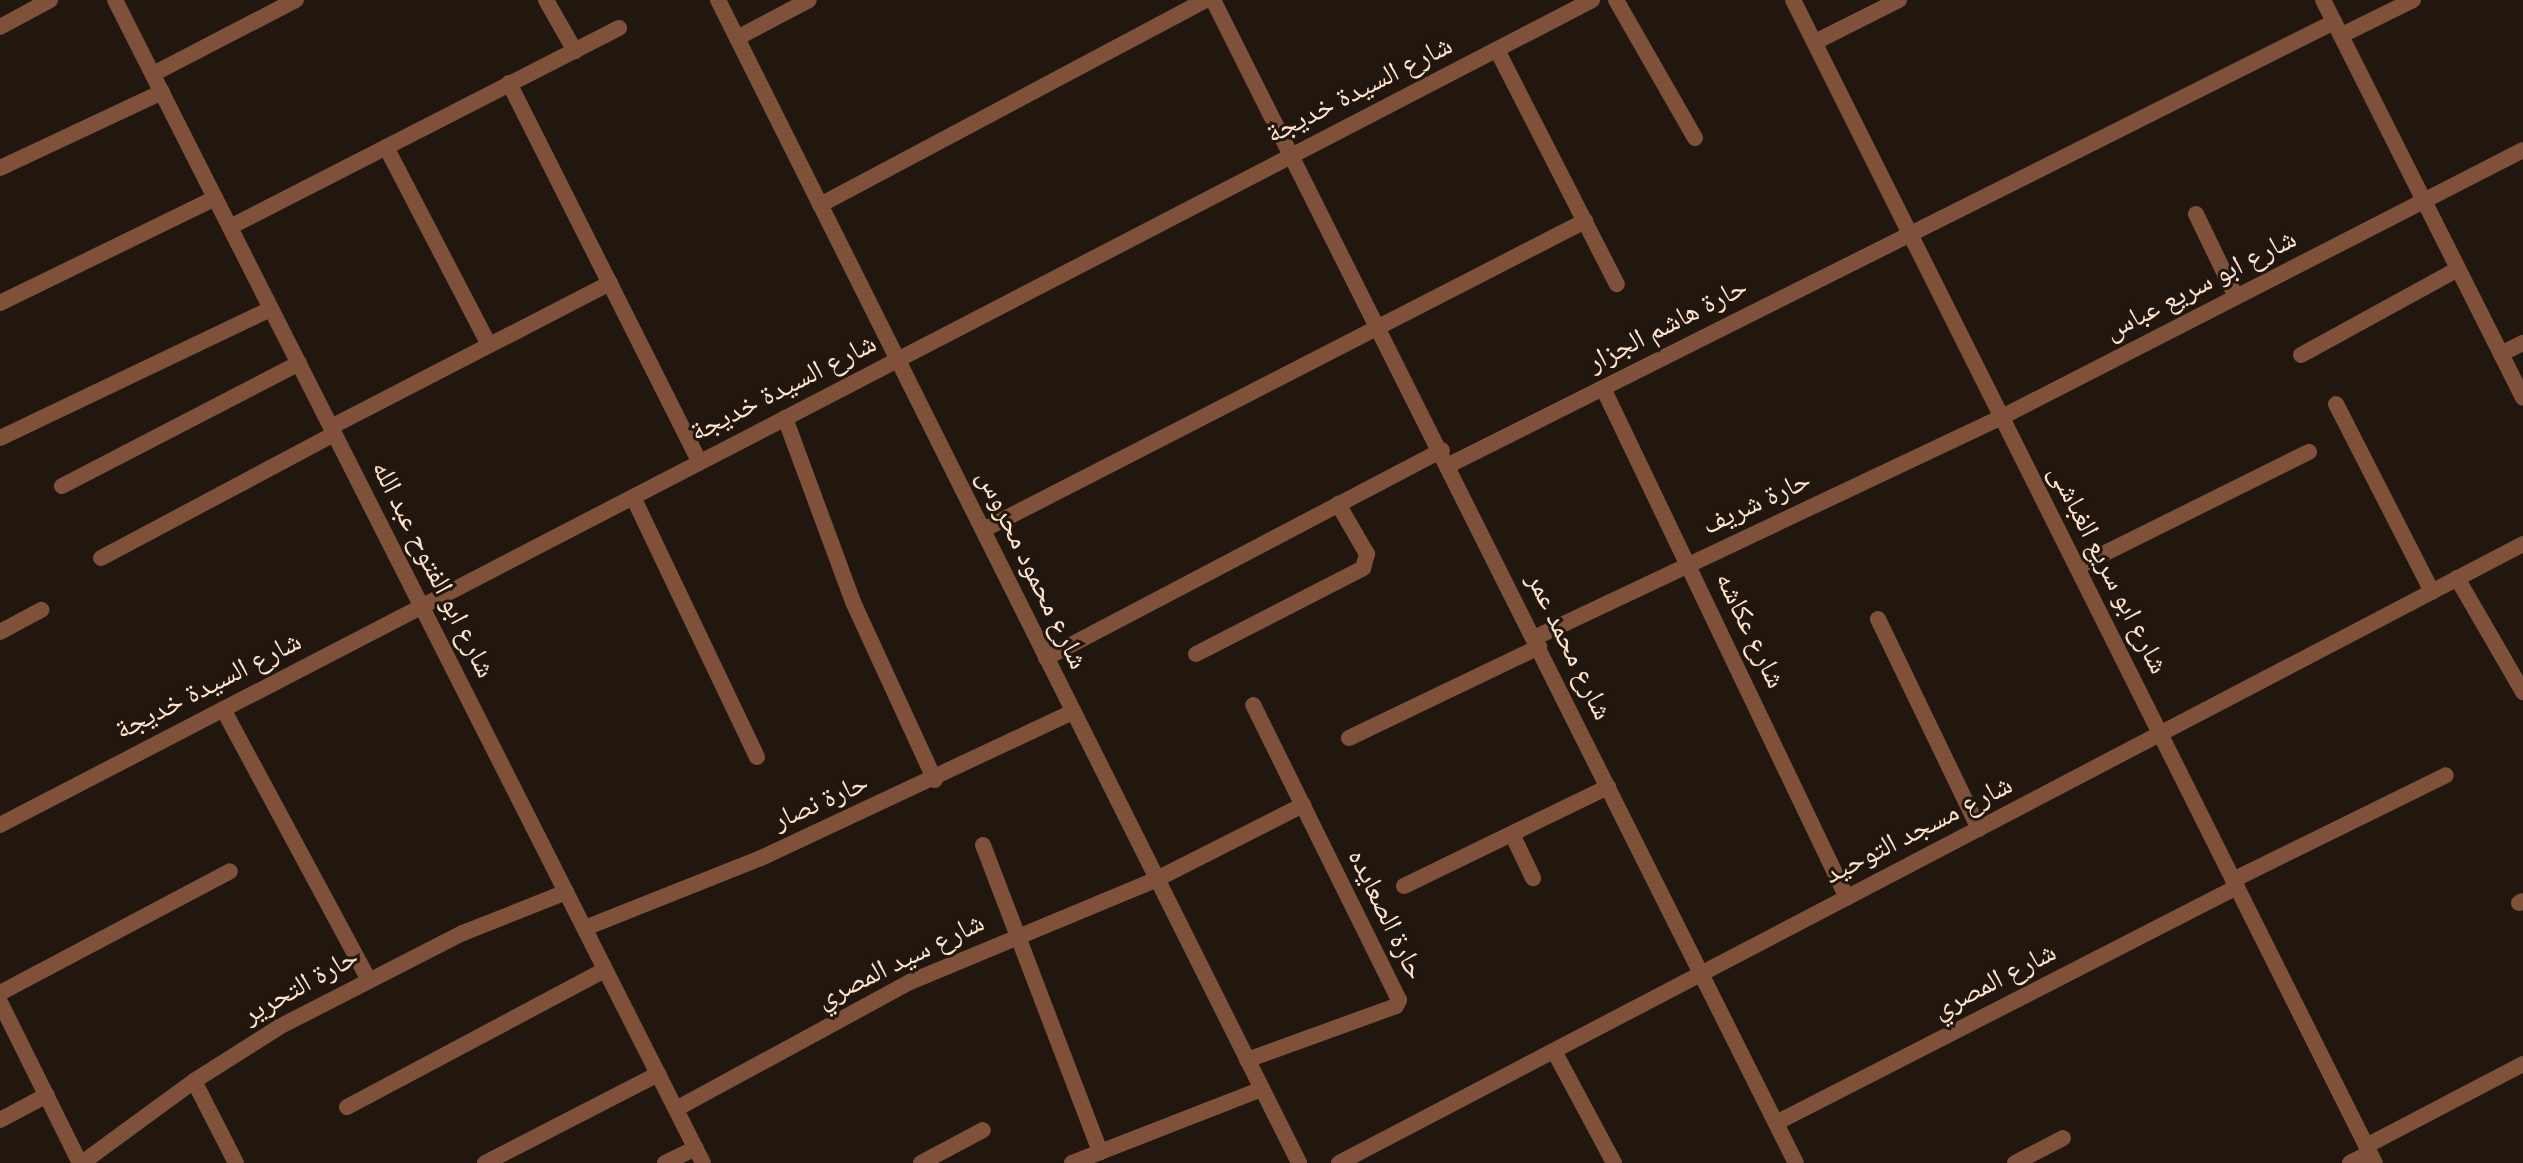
<!DOCTYPE html>
<html>
<head>
<meta charset="utf-8">
<style>
	body { margin:0 }
	#map { position:relative; width:2523px; height:1163px; overflow:hidden; background:#21170e; font-family:Overpass,"Noto Naskh Arabic",sans-serif }
	div>[style] { position:absolute }
	.minor>* { height:16px; margin:-8px; padding:0 8px; transform-origin:8px; border-radius:8px; background:#7f513a }
	.tertiary>* { height:16px; margin:-8px; padding:0 8px; transform-origin:8px; border-radius:8px; background:#7f513a }
	span { translate:-50% -50%; white-space:nowrap; text-align:center; line-height:1.15; -webkit-text-stroke:6px #21170e; paint-order:stroke }
	.street-label { font-size:28px; color:#fee3cf }
</style>
</head>
<body>
<div id="map">
	<div class="minor">
		<i style="left:546px;top:0;width:59px;rotate:60.4deg"></i>
		<i style="left:718px;top:0;width:1300px;rotate:63.45deg"></i>
		<i style="left:1213px;top:0;width:1301px;rotate:63.38deg"></i>
		<i style="left:1616px;top:0;width:159px;rotate:60.2deg"></i>
		<i style="left:1793px;top:0;width:1300px;rotate:63.42deg"></i>
		<i style="left:2323px;top:0;width:445px;rotate:63.3deg"></i>
		<i style="left:0;top:27px;width:57px;rotate:-28.4deg"></i>
		<i style="left:2342px;top:35px;width:79px;rotate:-26.2deg"></i>
		<i style="left:737px;top:38px;width:81px;rotate:-27.8deg"></i>
		<i style="left:1815px;top:42px;width:94px;rotate:-26.6deg"></i>
		<i style="left:1497px;top:50px;width:263px;rotate:62.9deg"></i>
		<i style="left:153px;top:74px;width:161px;rotate:-27.4deg"></i>
		<i style="left:509px;top:83px;width:424px;rotate:63.3deg"></i>
		<i style="left:386px;top:147px;width:223px;rotate:62.5deg"></i>
		<i style="left:0;top:168px;width:179px;rotate:-25.1deg"></i>
		<i style="left:820px;top:205px;width:437px;rotate:-28deg"></i>
		<i style="left:2196px;top:214px;width:92px;rotate:64.3deg"></i>
		<i style="left:230px;top:227px;width:437px;rotate:-27.1deg"></i>
		<i style="left:0;top:303px;width:239px;rotate:-26deg"></i>
		<i style="left:2501px;top:354px;width:25px;rotate:-27deg"></i>
		<i style="left:2301px;top:355px;width:179px;rotate:-28.7deg"></i>
		<i style="left:1603px;top:388px;width:565px;rotate:64.43deg"></i>
		<i style="left:2336px;top:404px;width:211px;rotate:62.9deg"></i>
		<i style="left:785px;top:418px;width:196px;rotate:69.7deg"></i>
		<i style="left:853px;top:602px;width:196px;rotate:65.3deg"></i>
		<i style="left:331px;top:427px;width:314px;rotate:-27.3deg"></i>
		<i style="left:0;top:438px;width:300px;rotate:-25.5deg"></i>
		<i style="left:1449px;top:465px;width:990px;rotate:-26.59deg"></i>
		<i style="left:62px;top:486px;width:267px;rotate:-27.4deg"></i>
		<i style="left:633px;top:497px;width:288px;rotate:64.5deg"></i>
		<i style="left:983px;top:530px;width:677px;rotate:-27.17deg"></i>
		<i style="left:101px;top:558px;width:264px;rotate:-28deg"></i>
		<i style="left:2077px;top:567px;width:259px;rotate:-26.4deg"></i>
		<i style="left:2457px;top:578px;width:132px;rotate:59.9deg"></i>
		<i style="left:1878px;top:619px;width:233px;rotate:64.3deg"></i>
		<i style="left:0;top:632px;width:47px;rotate:-28.2deg"></i>
		<i style="left:1534px;top:638px;width:518px;rotate:-25.28deg"></i>
		<i style="left:2002px;top:417px;width:585px;rotate:-27.13deg"></i>
		<i style="left:1196px;top:654px;width:188px;rotate:-27.2deg"></i>
		<i style="left:1363px;top:568px;width:15px;rotate:-74deg"></i>
		<i style="left:1367px;top:554px;width:58px;rotate:-120.1deg"></i>
		<i style="left:1046px;top:658px;width:447px;rotate:-27.7deg"></i>
		<i style="left:223px;top:709px;width:306px;rotate:61.7deg"></i>
		<i style="left:1349px;top:738px;width:211px;rotate:-25.6deg"></i>
		<i style="left:0;top:825px;width:1793px;rotate:-27.39deg"></i>
		<i style="left:1512px;top:834px;width:49px;rotate:64.5deg"></i>
		<i style="left:983px;top:845px;width:329px;rotate:69.1deg"></i>
		<i style="left:2233px;top:880px;width:237px;rotate:-26.2deg"></i>
		<i style="left:1404px;top:886px;width:227px;rotate:-25.9deg"></i>
		<i style="left:2519px;top:903px;width:4px;rotate:-27deg"></i>
		<i style="left:585px;top:928px;width:189px;rotate:-21.7deg"></i>
		<i style="left:761px;top:858px;width:344px;rotate:-25.1deg"></i>
		<i style="left:0;top:993px;width:260px;rotate:-27.9deg"></i>
		<i style="left:0;top:1002px;width:180px;rotate:63.6deg"></i>
		<i style="left:1554px;top:1051px;width:127px;rotate:61.8deg"></i>
		<i style="left:1247px;top:1060px;width:158px;rotate:-19.9deg"></i>
		<i style="left:1396px;top:1006px;width:7px;rotate:-63deg"></i>
		<i style="left:1399px;top:1000px;width:329px;rotate:-116.3deg"></i>
		<i style="left:194px;top:1081px;width:92px;rotate:62.9deg"></i>
		<i style="left:347px;top:1107px;width:292px;rotate:-28deg"></i>
		<i style="left:676px;top:1109px;width:266px;rotate:-28.5deg"></i>
		<i style="left:910px;top:982px;width:268px;rotate:-22.6deg"></i>
		<i style="left:1157px;top:879px;width:164px;rotate:-26.9deg"></i>
		<i style="left:0;top:1120px;width:53px;rotate:-28deg"></i>
		<i style="left:1776px;top:1123px;width:518px;rotate:-27.11deg"></i>
		<i style="left:2366px;top:1146px;width:177px;rotate:-27.6deg"></i>
		<i style="left:82px;top:1163px;width:139px;rotate:-36.2deg"></i>
		<i style="left:194px;top:1081px;width:101px;rotate:-32.4deg"></i>
		<i style="left:279px;top:1027px;width:207px;rotate:-27.1deg"></i>
		<i style="left:463px;top:933px;width:111px;rotate:-21.7deg"></i>
		<i style="left:485px;top:1163px;width:195px;rotate:-27.2deg"></i>
		<i style="left:665px;top:1163px;width:34px;rotate:-26deg"></i>
		<i style="left:921px;top:1163px;width:70px;rotate:-28deg"></i>
		<i style="left:1072px;top:1163px;width:204px;rotate:-21.3deg"></i>
		<i style="left:1339px;top:1163px;width:1336px;rotate:-27.6deg"></i>
		<i style="left:2015px;top:1163px;width:54px;rotate:-27.5deg"></i>
		<i style="left:2350px;top:1163px;width:22px;rotate:-27deg"></i>
	</div>
	<div class="tertiary">
		<i style="left:115px;top:0;width:1303px;rotate:63.18deg"></i>
	</div>
	<div class="street-label">
		<span style="left:1360px;top:91px;rotate:-27deg">شارع السيدة خديجة</span>
		<span style="left:2201px;top:286px;rotate:-27deg">شارع ابو سريع عباس</span>
		<span style="left:1668px;top:326px;rotate:-27deg">حارة هاشم الجزار</span>
		<span style="left:784px;top:389px;rotate:-27deg">شارع السيدة خديجة</span>
		<span style="left:1757px;top:504px;rotate:-25deg">حارة شريف</span>
		<span style="left:432px;top:570px;rotate:63deg">شارع ابو الفتوح عبد الله</span>
		<span style="left:1031px;top:570px;rotate:64deg">شارع محمود محروس</span>
		<span style="left:2107px;top:570px;rotate:63deg">شارع ابو سريع الغباشى</span>
		<span style="left:1749px;top:631px;rotate:64deg">شارع عكاشه</span>
		<span style="left:1568px;top:647px;rotate:64deg">شارع محمد عمر</span>
		<span style="left:209px;top:687px;rotate:-27deg">شارع السيدة خديجة</span>
		<span style="left:821px;top:803px;rotate:-24deg">حارة نصار</span>
		<span style="left:1919px;top:831px;rotate:-27deg">شارع مسجد التوحيد</span>
		<span style="left:1385px;top:915px;rotate:64deg">حارة الصعايده</span>
		<span style="left:901px;top:962px;rotate:-26deg">شارع سيد المصري</span>
		<span style="left:1995px;top:982px;rotate:-27deg">شارع المصري</span>
		<span style="left:301px;top:987px;rotate:-29deg">حارة التحرير</span>
	</div>
</div>
</body>
</html>
